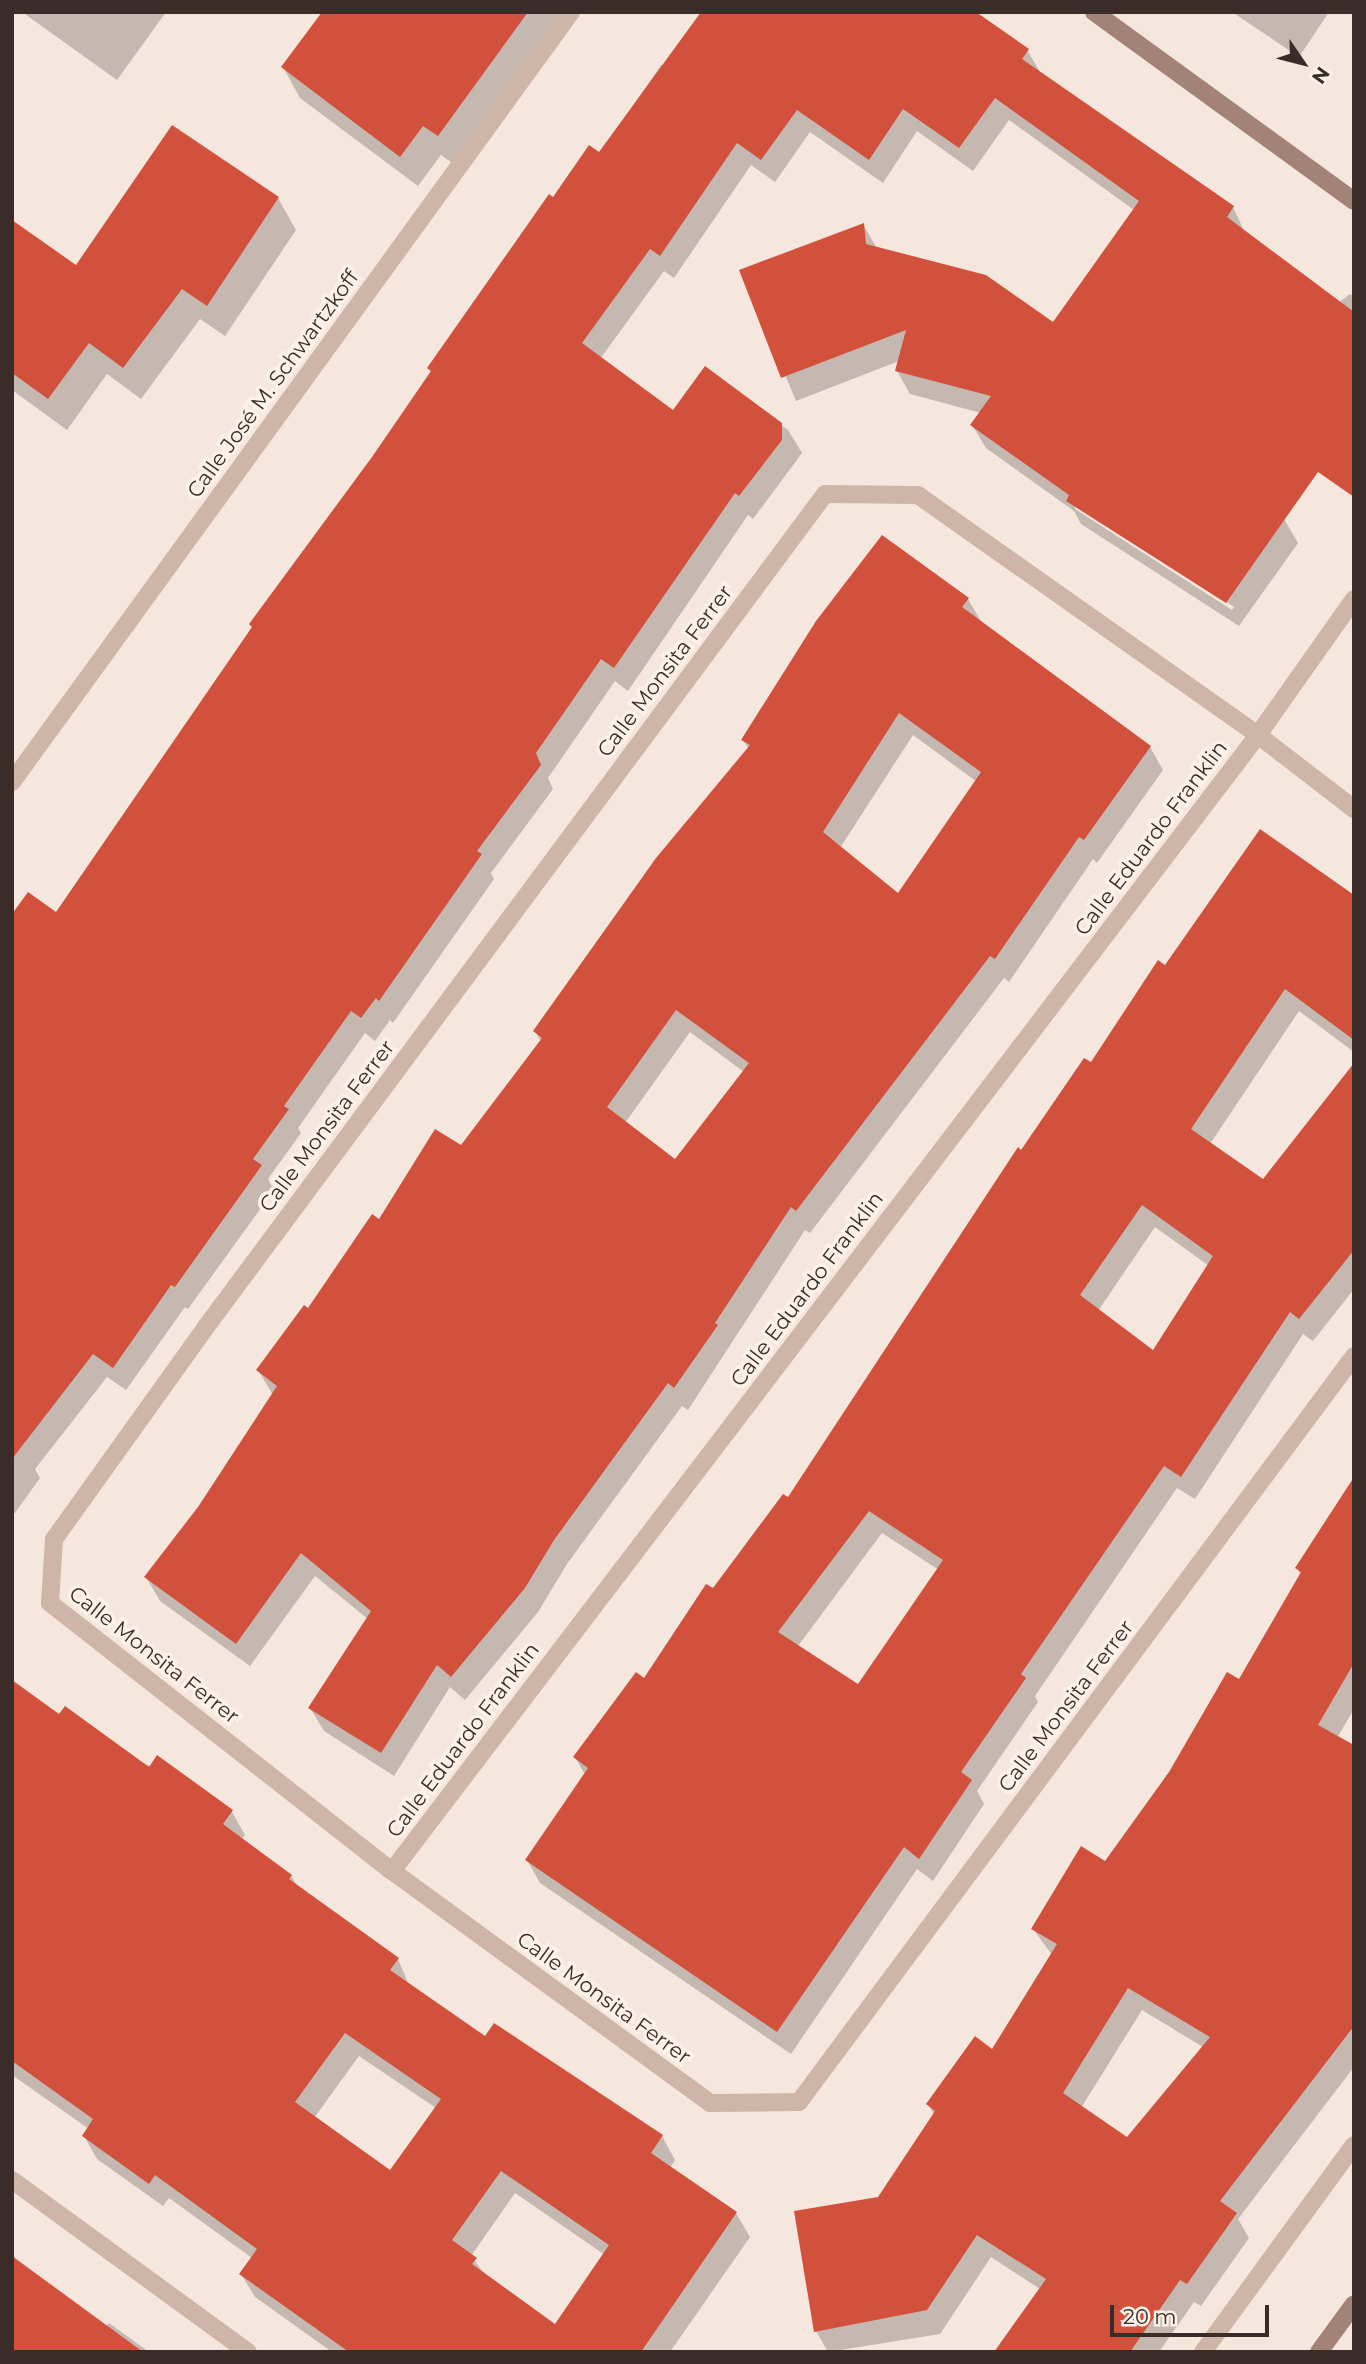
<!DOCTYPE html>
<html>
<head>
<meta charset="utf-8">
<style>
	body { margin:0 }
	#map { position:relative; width:1366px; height:2364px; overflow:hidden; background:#f5e7dd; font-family:Montserrat,sans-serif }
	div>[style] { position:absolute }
	.shadow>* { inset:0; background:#0003 }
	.building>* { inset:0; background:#d2513d }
	.street>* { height:18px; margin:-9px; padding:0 9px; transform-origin:9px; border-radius:9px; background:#cfb5a7 }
	.secondary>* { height:18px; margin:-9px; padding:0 9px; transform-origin:9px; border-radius:9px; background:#a38378 }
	span { translate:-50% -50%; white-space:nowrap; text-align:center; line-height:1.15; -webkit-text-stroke:7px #fcf2ea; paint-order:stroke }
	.street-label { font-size:21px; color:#3a2c28 }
	.frame { position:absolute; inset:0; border:14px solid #3a2c28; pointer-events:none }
	.north { position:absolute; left:1268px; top:28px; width:70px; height:70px; -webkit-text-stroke:5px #fcf2ea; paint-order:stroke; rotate:125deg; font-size:19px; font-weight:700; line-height:28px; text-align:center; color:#3a2c28 }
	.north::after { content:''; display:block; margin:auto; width:24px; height:32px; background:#3a2c28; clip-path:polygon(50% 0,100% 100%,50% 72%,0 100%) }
	.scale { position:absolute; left:1110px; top:2305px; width:159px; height:32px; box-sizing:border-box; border:4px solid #3a2c28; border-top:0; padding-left:9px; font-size:21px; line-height:24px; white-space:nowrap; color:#3a2c28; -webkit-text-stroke:5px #fcf2ea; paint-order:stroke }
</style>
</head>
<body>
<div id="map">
	<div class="shadow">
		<i style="clip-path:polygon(22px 12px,166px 12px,117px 80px)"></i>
		<i style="clip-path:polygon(325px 12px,566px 12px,455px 165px,441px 155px,418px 186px,300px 98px,283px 67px)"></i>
		<i style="clip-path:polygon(1232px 12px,1329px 12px,1299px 57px)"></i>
		<i style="clip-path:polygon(evenodd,1027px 50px,1042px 75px,1233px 207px,1245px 233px,1338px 303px,1350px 294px,1354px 297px,1354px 494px,1255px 430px,1284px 519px,1298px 543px,1239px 626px,1081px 524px,1074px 511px,986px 448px,972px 425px,981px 413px,910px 394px,897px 371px,899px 361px,796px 401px,741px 271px,863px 225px,877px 248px,1053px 324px,1134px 210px,1009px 120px,973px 171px,917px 131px,883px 183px,810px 132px,775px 182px,751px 165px,674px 278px,664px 271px,600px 359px,673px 412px,705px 369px,788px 430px,802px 453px,753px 519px,748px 515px,628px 691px,615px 681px,548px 778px,553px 789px,491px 873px,494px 879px,393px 1023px,390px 1020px,375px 1041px,365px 1033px,298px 1128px,301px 1133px,268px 1179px,274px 1190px,188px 1309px,185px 1307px,126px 1390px,107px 1377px,35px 1469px,40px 1478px,12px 1517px,12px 917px,57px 915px,432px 373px,429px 368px,553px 200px,599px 155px,661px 65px,1027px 50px,1075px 504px,1234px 607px,1232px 610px,1075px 509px,1075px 504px)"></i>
		<i style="clip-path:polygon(278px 198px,296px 230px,225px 336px,200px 319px,141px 399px,107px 374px,67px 430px,12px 390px,12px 222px,76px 268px)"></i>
		<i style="clip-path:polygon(evenodd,968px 599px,982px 623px,1150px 747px,1163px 770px,1097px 863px,1093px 859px,1009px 982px,1004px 978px,810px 1233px,805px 1230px,688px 1410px,682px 1406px,567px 1564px,538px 1612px,465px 1700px,450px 1687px,394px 1776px,324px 1731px,310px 1708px,368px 1619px,315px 1576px,250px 1666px,160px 1601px,146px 1577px,200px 1508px,273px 1395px,258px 1370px,379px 1222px,461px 1147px,541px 1042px,535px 1031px,749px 749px,743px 740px,968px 599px,913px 735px,977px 782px,898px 896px,840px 848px,913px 735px,968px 599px,690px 1032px,744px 1072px,676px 1162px,625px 1123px,690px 1032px)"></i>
		<i style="clip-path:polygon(evenodd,1354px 901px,1354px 1052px,1299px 1011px,1210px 1144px,1264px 1182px,1354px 1066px,1354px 1289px,1313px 1341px,1303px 1334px,1195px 1499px,1177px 1488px,1035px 1696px,1038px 1702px,977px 1791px,984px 1804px,933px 1881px,917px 1869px,791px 2054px,540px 1883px,527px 1860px,585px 1775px,575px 1757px,645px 1680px,788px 1500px,1022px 1152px,1166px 968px,1354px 901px,1155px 1227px,1209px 1266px,1154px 1353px,1098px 1311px,1155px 1227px,1354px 901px,882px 1533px,939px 1570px,858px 1687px,798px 1646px,882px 1533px)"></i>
		<i style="clip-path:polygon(evenodd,1354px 1490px,1354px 1709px,1337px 1738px,1354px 1747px,1354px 2067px,1238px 2219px,1249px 2238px,1201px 2306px,1194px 2302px,1159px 2352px,996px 2352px,1040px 2289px,991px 2257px,940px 2334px,828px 2352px,816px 2331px,879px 2198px,934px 2115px,928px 2104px,992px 2051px,1052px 1955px,1033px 1929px,1106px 1863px,1240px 1682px,1301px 1576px,1297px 1568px,1354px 1490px,1142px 2010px,1203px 2047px,1128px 2140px,1081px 2108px,1142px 2010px)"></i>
		<i style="clip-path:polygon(evenodd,59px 1716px,232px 1812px,245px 1835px,242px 1839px,291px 1876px,298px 1887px,398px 1959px,409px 1985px,485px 2038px,662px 2136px,675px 2160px,670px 2168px,736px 2213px,750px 2237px,670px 2352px,332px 2352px,255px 2297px,241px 2274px,252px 2258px,169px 2198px,163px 2206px,97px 2159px,84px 2136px,89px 2129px,12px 2075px,12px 1875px,59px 1716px,359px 2056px,436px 2108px,391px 2173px,314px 2118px,359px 2056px,59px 1716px,515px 2193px,605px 2255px,556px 2326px,486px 2276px,471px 2256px,515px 2193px)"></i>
		<i style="clip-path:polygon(12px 2253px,17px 2262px,106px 2327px,109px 2323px,149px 2352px,12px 2352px)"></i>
	</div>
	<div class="building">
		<i style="clip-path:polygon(322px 12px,528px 12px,438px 136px,423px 126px,400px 157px,281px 67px)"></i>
		<i style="clip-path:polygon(701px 12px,976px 12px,1029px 49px,1022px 59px,1234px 206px,1227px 217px,1354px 312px,1354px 497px,1318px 472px,1226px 603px,1066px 501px,1069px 495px,970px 425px,991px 396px,895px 371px,906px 330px,781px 378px,739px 270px,864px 223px,866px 244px,986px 275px,1053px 322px,1139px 201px,995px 98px,959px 148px,903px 109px,869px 160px,797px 110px,761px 160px,737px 143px,660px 256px,650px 249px,582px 343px,673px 410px,705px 366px,782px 423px,782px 440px,739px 496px,735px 493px,614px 668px,601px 659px,536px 753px,541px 765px,477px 851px,482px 854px,379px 1001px,376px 998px,361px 1018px,351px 1011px,284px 1106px,289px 1109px,253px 1159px,262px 1165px,175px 1287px,171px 1285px,113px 1368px,93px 1354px,12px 1459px,12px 914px,28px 892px,56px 912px,252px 627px,249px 624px,372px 457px,431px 371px,427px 368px,549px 194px,553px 197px,589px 145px,599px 152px)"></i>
		<i style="clip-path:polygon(172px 125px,279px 197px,207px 306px,182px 289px,123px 368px,89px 343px,48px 399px,12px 373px,12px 220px,76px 265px)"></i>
		<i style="clip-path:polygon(evenodd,882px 535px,969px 598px,962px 607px,1151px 746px,1084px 840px,1079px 837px,995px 959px,990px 956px,796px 1211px,791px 1207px,715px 1323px,718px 1325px,674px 1388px,668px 1383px,554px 1540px,525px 1588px,451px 1677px,437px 1665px,381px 1753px,308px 1708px,371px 1611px,301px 1553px,236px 1644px,144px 1577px,198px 1507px,277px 1386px,256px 1370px,304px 1305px,308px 1308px,372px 1214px,379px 1219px,435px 1129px,461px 1145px,542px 1038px,533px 1031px,656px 858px,750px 745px,741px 740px,816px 621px,882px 535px,899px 713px,981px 772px,898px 893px,823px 832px,899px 713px,882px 535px,676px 1010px,749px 1063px,675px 1159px,607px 1107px,676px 1010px)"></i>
		<i style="clip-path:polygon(evenodd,1260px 829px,1354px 895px,1354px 1040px,1285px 989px,1191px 1129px,1263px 1179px,1354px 1063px,1354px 1250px,1299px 1319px,1290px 1312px,1181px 1477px,1164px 1466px,1021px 1674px,1026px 1678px,961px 1772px,972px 1780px,919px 1859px,904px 1847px,777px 2032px,525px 1860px,588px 1768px,573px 1757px,636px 1672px,644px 1678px,706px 1584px,713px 1588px,783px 1494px,788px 1497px,1018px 1147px,1021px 1150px,1084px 1058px,1091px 1062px,1158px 960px,1165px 965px,1260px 829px,1142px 1205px,1213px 1256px,1153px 1350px,1080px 1295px,1142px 1205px,1260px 829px,869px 1511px,943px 1560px,858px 1684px,778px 1632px,869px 1511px)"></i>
		<i style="clip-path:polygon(evenodd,1354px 1477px,1354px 1663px,1318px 1725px,1354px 1745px,1354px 2026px,1220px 2201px,1237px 2213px,1187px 2284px,1180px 2280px,1130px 2352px,994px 2352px,1046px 2279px,977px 2235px,927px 2310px,814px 2332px,794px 2211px,878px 2197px,935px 2111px,926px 2104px,975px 2036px,992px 2049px,1057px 1944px,1031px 1929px,1081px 1846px,1105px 1861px,1169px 1772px,1227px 1672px,1239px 1679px,1301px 1572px,1295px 1568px,1354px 1477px,1128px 1988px,1210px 2037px,1127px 2137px,1063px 2093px,1128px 1988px)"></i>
		<i style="clip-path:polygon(evenodd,12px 1680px,59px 1714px,65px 1706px,149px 1767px,157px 1755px,233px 1810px,223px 1824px,292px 1875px,289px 1879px,399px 1958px,390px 1970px,485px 2036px,494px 2023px,663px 2135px,651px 2153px,737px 2212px,641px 2352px,349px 2352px,239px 2274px,257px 2249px,155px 2175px,149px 2184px,82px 2136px,93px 2119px,12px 2061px,12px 1680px,345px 2033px,441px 2099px,390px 2170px,295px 2102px,345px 2033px,12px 1680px,501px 2171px,609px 2245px,555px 2324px,472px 2264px,477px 2258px,452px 2240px,501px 2171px)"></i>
		<i style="clip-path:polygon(12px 2256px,143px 2352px,12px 2352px)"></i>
	</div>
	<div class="street">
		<i style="left:12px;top:782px;width:952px;rotate:-54.02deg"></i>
		<i style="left:1354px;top:809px;width:121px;rotate:-142.4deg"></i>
		<i style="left:1258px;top:735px;width:416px;rotate:-144.8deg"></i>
		<i style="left:918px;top:495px;width:93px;rotate:-179.4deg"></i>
		<i style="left:825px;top:494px;width:1038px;rotate:126.62deg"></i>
		<i style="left:206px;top:1327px;width:261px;rotate:125.6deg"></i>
		<i style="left:54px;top:1539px;width:64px;rotate:93.6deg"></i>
		<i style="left:50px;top:1603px;width:434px;rotate:38.1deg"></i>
		<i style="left:392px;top:1871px;width:394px;rotate:36.1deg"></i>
		<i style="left:710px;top:2103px;width:89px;rotate:-0.6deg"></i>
		<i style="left:799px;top:2102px;width:930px;rotate:-53.35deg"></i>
		<i style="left:392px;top:1871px;width:1428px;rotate:-52.68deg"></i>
		<i style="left:1258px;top:735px;width:166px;rotate:-54.8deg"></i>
		<i style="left:12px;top:2180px;width:292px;rotate:36.1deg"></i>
		<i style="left:1203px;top:2352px;width:256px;rotate:-53.9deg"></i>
	</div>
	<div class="secondary">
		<i style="left:1094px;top:12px;width:321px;rotate:36deg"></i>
		<i style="left:1319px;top:2352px;width:59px;rotate:-53.9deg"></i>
	</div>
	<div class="street-label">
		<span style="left:273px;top:384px;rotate:-54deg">Calle José M. Schwartzkoff</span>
		<span style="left:665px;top:671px;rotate:-53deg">Calle Monsita Ferrer</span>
		<span style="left:1151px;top:838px;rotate:-53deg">Calle Eduardo Franklin</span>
		<span style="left:327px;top:1126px;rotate:-53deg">Calle Monsita Ferrer</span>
		<span style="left:807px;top:1289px;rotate:-53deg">Calle Eduardo Franklin</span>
		<span style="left:154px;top:1655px;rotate:38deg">Calle Monsita Ferrer</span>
		<span style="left:1066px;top:1706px;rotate:-53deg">Calle Monsita Ferrer</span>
		<span style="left:463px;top:1740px;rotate:-53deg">Calle Eduardo Franklin</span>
		<span style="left:604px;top:1998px;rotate:36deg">Calle Monsita Ferrer</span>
	</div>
	<div class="frame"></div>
	<div class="north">N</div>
	<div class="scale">20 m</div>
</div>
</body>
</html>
